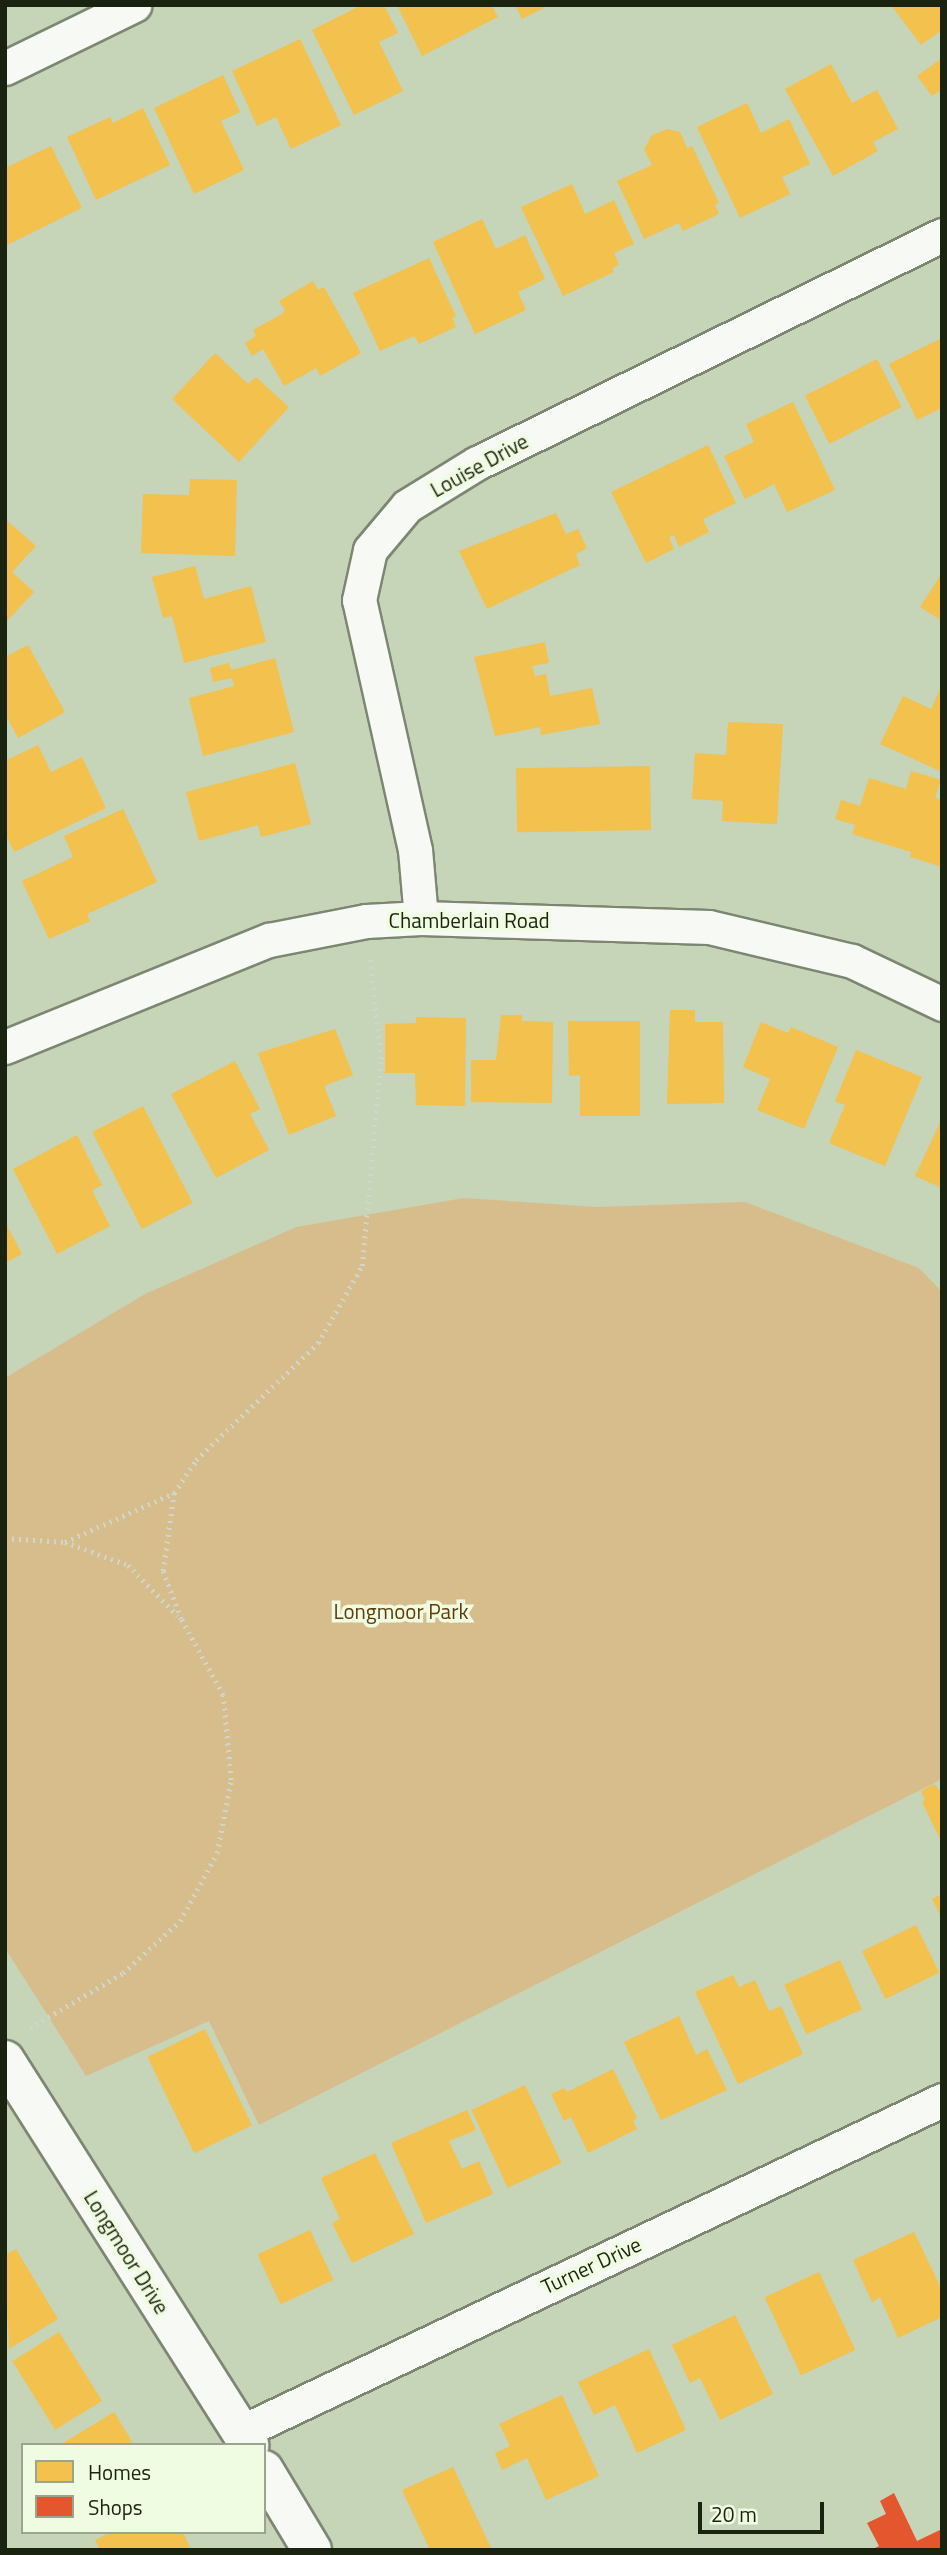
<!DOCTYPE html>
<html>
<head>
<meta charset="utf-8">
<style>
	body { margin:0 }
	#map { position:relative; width:947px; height:2555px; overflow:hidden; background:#c6d4b7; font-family:"Titillium Web",sans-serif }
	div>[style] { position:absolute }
	.green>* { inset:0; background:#d8bd8c }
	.homes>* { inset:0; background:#f2c14e; transform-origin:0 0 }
	.shops>* { inset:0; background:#e4572e }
	.path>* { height:4.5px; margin-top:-2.25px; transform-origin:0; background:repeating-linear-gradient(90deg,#d1d6cd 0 2px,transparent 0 7px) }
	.roads { filter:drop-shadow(2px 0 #7c8671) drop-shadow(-2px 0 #7c8671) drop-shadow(0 2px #7c8671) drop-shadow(0 -2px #7c8671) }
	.minor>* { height:33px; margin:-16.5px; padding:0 16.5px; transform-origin:16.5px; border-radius:16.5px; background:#f6f9f4 }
	.tertiary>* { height:38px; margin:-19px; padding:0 19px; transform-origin:19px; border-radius:19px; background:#f6f9f4 }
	span { translate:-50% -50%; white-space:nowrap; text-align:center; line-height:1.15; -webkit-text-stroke:7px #effce1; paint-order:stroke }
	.street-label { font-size:21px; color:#1a230f }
	.park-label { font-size:21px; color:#603c09 }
	.frame { position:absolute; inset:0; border:7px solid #1a230f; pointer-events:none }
	.legend { position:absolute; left:21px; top:2443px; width:245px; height:91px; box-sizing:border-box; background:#effce1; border:2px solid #9aa58d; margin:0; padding:9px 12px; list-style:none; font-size:21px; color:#1a230f }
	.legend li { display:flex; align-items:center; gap:14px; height:35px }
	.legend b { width:35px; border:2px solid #9aa58d }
	.scale { position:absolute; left:698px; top:2502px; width:126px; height:32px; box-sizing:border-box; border:4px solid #1a230f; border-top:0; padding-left:9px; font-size:21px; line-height:24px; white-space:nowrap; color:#1a230f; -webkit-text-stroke:5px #effce1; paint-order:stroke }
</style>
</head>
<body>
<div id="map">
	<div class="green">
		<i style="clip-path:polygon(464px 1198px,597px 1207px,745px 1202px,919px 1268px,942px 1292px,942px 1779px,259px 2125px,209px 2021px,86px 2076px,5px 1948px,5px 1378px,145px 1294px,296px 1227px)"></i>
	</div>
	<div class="homes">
		<i style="clip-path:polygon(362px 5px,384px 5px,398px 33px,379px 42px,403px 91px,354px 115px,312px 30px)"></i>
		<i style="clip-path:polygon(397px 5px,492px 5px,498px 17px,422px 56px)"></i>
		<i style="clip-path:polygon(515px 5px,550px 5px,522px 19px)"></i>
		<i style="clip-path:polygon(891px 5px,942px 5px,942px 30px,921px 45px)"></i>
		<i style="clip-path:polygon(300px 39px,341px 125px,291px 149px,276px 117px,257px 126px,232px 71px)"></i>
		<i style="clip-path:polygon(942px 58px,942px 95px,939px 91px,932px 96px,917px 76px)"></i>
		<i style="clip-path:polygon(831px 64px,852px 103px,877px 90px,898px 129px,873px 142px,878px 151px,833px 176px,785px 89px)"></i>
		<i style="clip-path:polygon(223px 75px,240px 112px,221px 121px,244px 170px,194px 194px,154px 108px)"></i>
		<i style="clip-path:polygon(747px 103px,761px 133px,789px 119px,810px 164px,782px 177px,790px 194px,740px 218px,697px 127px)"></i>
		<i style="clip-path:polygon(143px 108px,170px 165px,96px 200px,67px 137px,110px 117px,113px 123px)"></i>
		<i style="clip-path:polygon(667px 129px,680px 132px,687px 148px,692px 146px,719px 203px,715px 205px,719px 214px,683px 231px,679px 223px,644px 239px,617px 181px,652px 165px,644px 149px,652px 135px)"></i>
		<i style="clip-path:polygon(51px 146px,82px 208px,5px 246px,5px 168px)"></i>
		<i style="clip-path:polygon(572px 184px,585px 214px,614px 200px,634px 244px,614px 253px,619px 265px,612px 268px,614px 272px,563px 296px,521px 207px)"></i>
		<i style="clip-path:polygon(482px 219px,496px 249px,525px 235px,545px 279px,518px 292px,526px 310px,475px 334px,433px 242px)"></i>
		<i style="clip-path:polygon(429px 258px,456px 316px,452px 318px,456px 327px,419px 344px,414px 336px,380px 351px,353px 293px)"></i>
		<i style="clip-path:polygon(313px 281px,318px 290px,324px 287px,361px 353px,320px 376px,316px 368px,284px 386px,263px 349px,252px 356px,245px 343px,256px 336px,253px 330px,282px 314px,285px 310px,279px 301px)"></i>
		<i style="clip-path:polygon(942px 338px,942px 408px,917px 420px,889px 364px)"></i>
		<i style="clip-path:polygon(215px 353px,248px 384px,256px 377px,289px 407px,239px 462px,172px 399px)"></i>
		<i style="left:877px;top:359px;width:54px;height:81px;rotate:63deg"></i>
		<i style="clip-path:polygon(793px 402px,835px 490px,787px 512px,774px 484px,745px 499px,724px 456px,754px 442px,746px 424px)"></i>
		<i style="clip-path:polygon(708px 445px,736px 503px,703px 519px,709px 532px,679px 547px,674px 535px,669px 537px,674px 549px,646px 563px,611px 492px)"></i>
		<i style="clip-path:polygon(190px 479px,237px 480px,235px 556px,141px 553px,143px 494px,189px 495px)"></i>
		<i style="clip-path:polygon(556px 513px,566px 534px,578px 529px,587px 548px,576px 554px,580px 565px,487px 609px,459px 551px)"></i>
		<i style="clip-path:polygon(5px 519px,36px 546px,12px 572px,34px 592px,5px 623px)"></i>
		<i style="clip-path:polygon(195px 566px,204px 599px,251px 586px,266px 642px,184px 663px,172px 616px,163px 618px,152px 577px)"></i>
		<i style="clip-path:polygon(942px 573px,942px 621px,920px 607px)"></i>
		<i style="clip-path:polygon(545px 642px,549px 663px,532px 666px,535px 676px,546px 674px,550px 696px,592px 688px,600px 724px,541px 735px,540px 727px,495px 736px,474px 657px)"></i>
		<i style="clip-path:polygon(28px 645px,65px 712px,18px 738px,5px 714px,5px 657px)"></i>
		<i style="clip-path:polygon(275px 658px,294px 732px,203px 756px,189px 698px,234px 686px,232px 678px,213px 682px,210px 668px,229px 663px,231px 670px)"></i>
		<i style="clip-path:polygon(942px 685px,942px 772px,880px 744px,903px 696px,931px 709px)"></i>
		<i style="clip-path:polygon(728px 722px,783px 724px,777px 824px,722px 821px,723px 801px,692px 799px,695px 753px,726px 755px)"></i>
		<i style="clip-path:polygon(38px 745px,51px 772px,82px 757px,106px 808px,14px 852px,5px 833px,5px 761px)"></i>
		<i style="clip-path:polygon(295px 763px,311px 824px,261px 837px,258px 825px,199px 841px,186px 792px)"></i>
		<i style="left:650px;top:766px;width:64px;height:134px;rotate:89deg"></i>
		<i style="clip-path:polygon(911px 771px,941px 780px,935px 798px,942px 800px,942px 867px,910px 857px,911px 852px,852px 834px,855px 825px,835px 819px,841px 800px,860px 806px,869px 778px,906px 789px)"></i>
		<i style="clip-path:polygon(123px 809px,157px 882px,87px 914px,90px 921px,49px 939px,22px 881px,73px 857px,64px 836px)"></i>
		<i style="clip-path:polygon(670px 1010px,695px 1010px,695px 1022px,723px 1022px,724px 1103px,667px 1104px)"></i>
		<i style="clip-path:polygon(501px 1015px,522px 1015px,522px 1021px,553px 1022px,552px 1103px,471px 1102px,471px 1060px,496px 1060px)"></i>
		<i style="clip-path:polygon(416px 1017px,466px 1018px,465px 1106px,416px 1105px,415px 1073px,385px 1073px,385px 1024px,416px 1023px)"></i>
		<i style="clip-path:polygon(568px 1021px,640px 1021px,640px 1116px,580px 1116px,580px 1075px,569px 1076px)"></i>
		<i style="clip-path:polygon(761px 1022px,788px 1033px,791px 1027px,838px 1047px,804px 1129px,757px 1110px,770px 1079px,743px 1067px)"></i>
		<i style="clip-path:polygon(335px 1029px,353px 1075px,324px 1086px,336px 1116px,289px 1135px,258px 1053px)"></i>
		<i style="clip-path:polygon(856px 1050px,922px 1077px,885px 1166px,829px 1143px,845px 1105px,835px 1101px)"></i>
		<i style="clip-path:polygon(235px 1061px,260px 1109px,250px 1114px,269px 1150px,216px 1178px,171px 1094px)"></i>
		<i style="left:143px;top:1106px;width:109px;height:57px;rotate:63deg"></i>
		<i style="clip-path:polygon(942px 1118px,942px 1188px,915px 1176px)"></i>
		<i style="clip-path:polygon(77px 1135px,102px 1185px,92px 1190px,110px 1226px,57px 1254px,13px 1169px)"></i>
		<i style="clip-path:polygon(5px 1222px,22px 1254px,5px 1263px)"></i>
		<i style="clip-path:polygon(934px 1784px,942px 1793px,942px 1843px,922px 1802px,925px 1800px,921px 1791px)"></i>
		<i style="clip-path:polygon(942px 1894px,942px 1919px,932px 1899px)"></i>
		<i style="left:916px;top:1925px;width:53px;height:60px;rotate:64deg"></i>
		<i style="left:840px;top:1960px;width:54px;height:61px;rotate:66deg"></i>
		<i style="clip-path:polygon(733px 1975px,739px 1987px,755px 1980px,769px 2011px,781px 2006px,803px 2054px,738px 2084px,695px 1992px)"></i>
		<i style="clip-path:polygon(679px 2016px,696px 2055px,707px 2049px,727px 2090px,661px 2120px,624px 2042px)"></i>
		<i style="left:205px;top:2029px;width:107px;height:64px;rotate:64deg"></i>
		<i style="clip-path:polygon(613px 2069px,637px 2118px,633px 2121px,637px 2129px,588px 2153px,571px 2117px,564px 2121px,551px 2094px,564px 2088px,567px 2092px)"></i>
		<i style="left:525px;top:2085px;width:86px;height:59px;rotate:65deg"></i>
		<i style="clip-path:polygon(467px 2110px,476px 2130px,449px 2141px,462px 2169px,479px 2161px,493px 2194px,426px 2223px,391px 2143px)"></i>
		<i style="clip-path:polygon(375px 2153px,414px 2234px,352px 2263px,332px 2223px,340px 2219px,321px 2178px)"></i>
		<i style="left:310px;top:2230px;width:55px;height:58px;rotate:65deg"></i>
		<i style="clip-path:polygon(914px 2232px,942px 2290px,942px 2317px,898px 2338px,880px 2297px,872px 2302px,853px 2260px)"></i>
		<i style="clip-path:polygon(16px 2249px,58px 2319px,9px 2349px,5px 2255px)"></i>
		<i style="left:819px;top:2272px;width:86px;height:60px;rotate:65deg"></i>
		<i style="clip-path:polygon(735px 2315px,773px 2394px,720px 2420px,700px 2378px,690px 2383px,672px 2345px)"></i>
		<i style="left:59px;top:2332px;width:81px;height:55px;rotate:58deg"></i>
		<i style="clip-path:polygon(649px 2349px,686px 2430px,637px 2453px,615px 2405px,594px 2415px,578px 2382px)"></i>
		<i style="clip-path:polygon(562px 2395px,599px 2476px,546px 2500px,527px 2458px,502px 2470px,495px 2453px,510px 2446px,499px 2424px)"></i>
		<i style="clip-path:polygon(114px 2412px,134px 2445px,60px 2445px)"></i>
		<i style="clip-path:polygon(453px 2467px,492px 2550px,430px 2550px,402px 2490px)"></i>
		<i style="clip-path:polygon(111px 2532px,183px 2532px,191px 2550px,100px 2550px,95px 2540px)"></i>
	</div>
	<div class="shops">
		<i style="clip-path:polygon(894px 2493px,917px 2541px,942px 2529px,942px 2550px,871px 2550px,879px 2546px,867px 2523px,886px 2514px,880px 2501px)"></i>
	</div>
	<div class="path">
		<i style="left:5px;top:1538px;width:60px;rotate:3.8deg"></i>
		<i style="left:65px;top:1542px;width:120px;rotate:-24.2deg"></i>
		<i style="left:65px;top:1542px;width:67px;rotate:20.1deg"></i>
		<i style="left:128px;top:1565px;width:71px;rotate:45.6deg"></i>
		<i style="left:30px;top:2028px;width:108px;rotate:-30.6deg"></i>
		<i style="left:123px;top:1973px;width:77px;rotate:-42.4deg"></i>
		<i style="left:180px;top:1921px;width:77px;rotate:-61.4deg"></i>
		<i style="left:217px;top:1853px;width:74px;rotate:-79.1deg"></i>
		<i style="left:231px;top:1780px;width:85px;rotate:-95.4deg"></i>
		<i style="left:223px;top:1695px;width:87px;rotate:-118.9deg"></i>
		<i style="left:181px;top:1619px;width:51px;rotate:-110.6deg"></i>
		<i style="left:163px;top:1571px;width:79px;rotate:-82deg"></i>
		<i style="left:174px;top:1493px;width:40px;rotate:-56deg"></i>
		<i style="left:196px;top:1460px;width:169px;rotate:-43.8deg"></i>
		<i style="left:318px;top:1343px;width:89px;rotate:-60.3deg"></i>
		<i style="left:362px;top:1266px;width:208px;rotate:-84.8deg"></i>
		<i style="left:381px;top:1059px;width:101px;rotate:-96.3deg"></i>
	</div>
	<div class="roads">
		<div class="minor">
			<i style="left:5px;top:68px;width:144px;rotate:-26deg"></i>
			<i style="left:421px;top:918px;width:68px;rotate:-95deg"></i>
			<i style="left:415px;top:850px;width:256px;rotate:-102.6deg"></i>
			<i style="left:359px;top:600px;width:51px;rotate:-77.6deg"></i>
			<i style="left:370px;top:550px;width:57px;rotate:-49.9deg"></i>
			<i style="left:407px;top:506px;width:82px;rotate:-31.6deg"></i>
			<i style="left:477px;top:463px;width:518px;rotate:-26.12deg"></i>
			<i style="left:5px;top:1047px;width:285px;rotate:-22.1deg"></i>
			<i style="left:269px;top:940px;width:99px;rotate:-11.1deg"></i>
			<i style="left:366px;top:921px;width:55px;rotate:-3.1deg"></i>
			<i style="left:421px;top:918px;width:288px;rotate:1.8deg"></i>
			<i style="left:709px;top:927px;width:147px;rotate:13.4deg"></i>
			<i style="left:852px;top:961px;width:100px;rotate:25.5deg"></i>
			<i style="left:241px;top:2432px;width:776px;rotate:-25.34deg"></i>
		</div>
		<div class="tertiary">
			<i style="left:5px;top:2060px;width:456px;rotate:57.6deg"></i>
			<i style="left:264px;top:2470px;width:93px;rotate:59deg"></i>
		</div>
	</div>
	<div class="street-label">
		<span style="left:479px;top:465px;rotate:-29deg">Louise Drive</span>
		<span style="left:469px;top:920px">Chamberlain Road</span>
		<span style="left:127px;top:2252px;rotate:58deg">Longmoor Drive</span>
		<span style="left:591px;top:2265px;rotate:-25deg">Turner Drive</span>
	</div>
	<div class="park-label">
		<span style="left:401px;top:1611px">Longmoor Park</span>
	</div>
	<div class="frame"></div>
	<ul class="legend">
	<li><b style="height:19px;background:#f2c14e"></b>Homes</li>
	<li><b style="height:19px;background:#e4572e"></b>Shops</li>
	</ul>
	<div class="scale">20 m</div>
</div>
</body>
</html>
